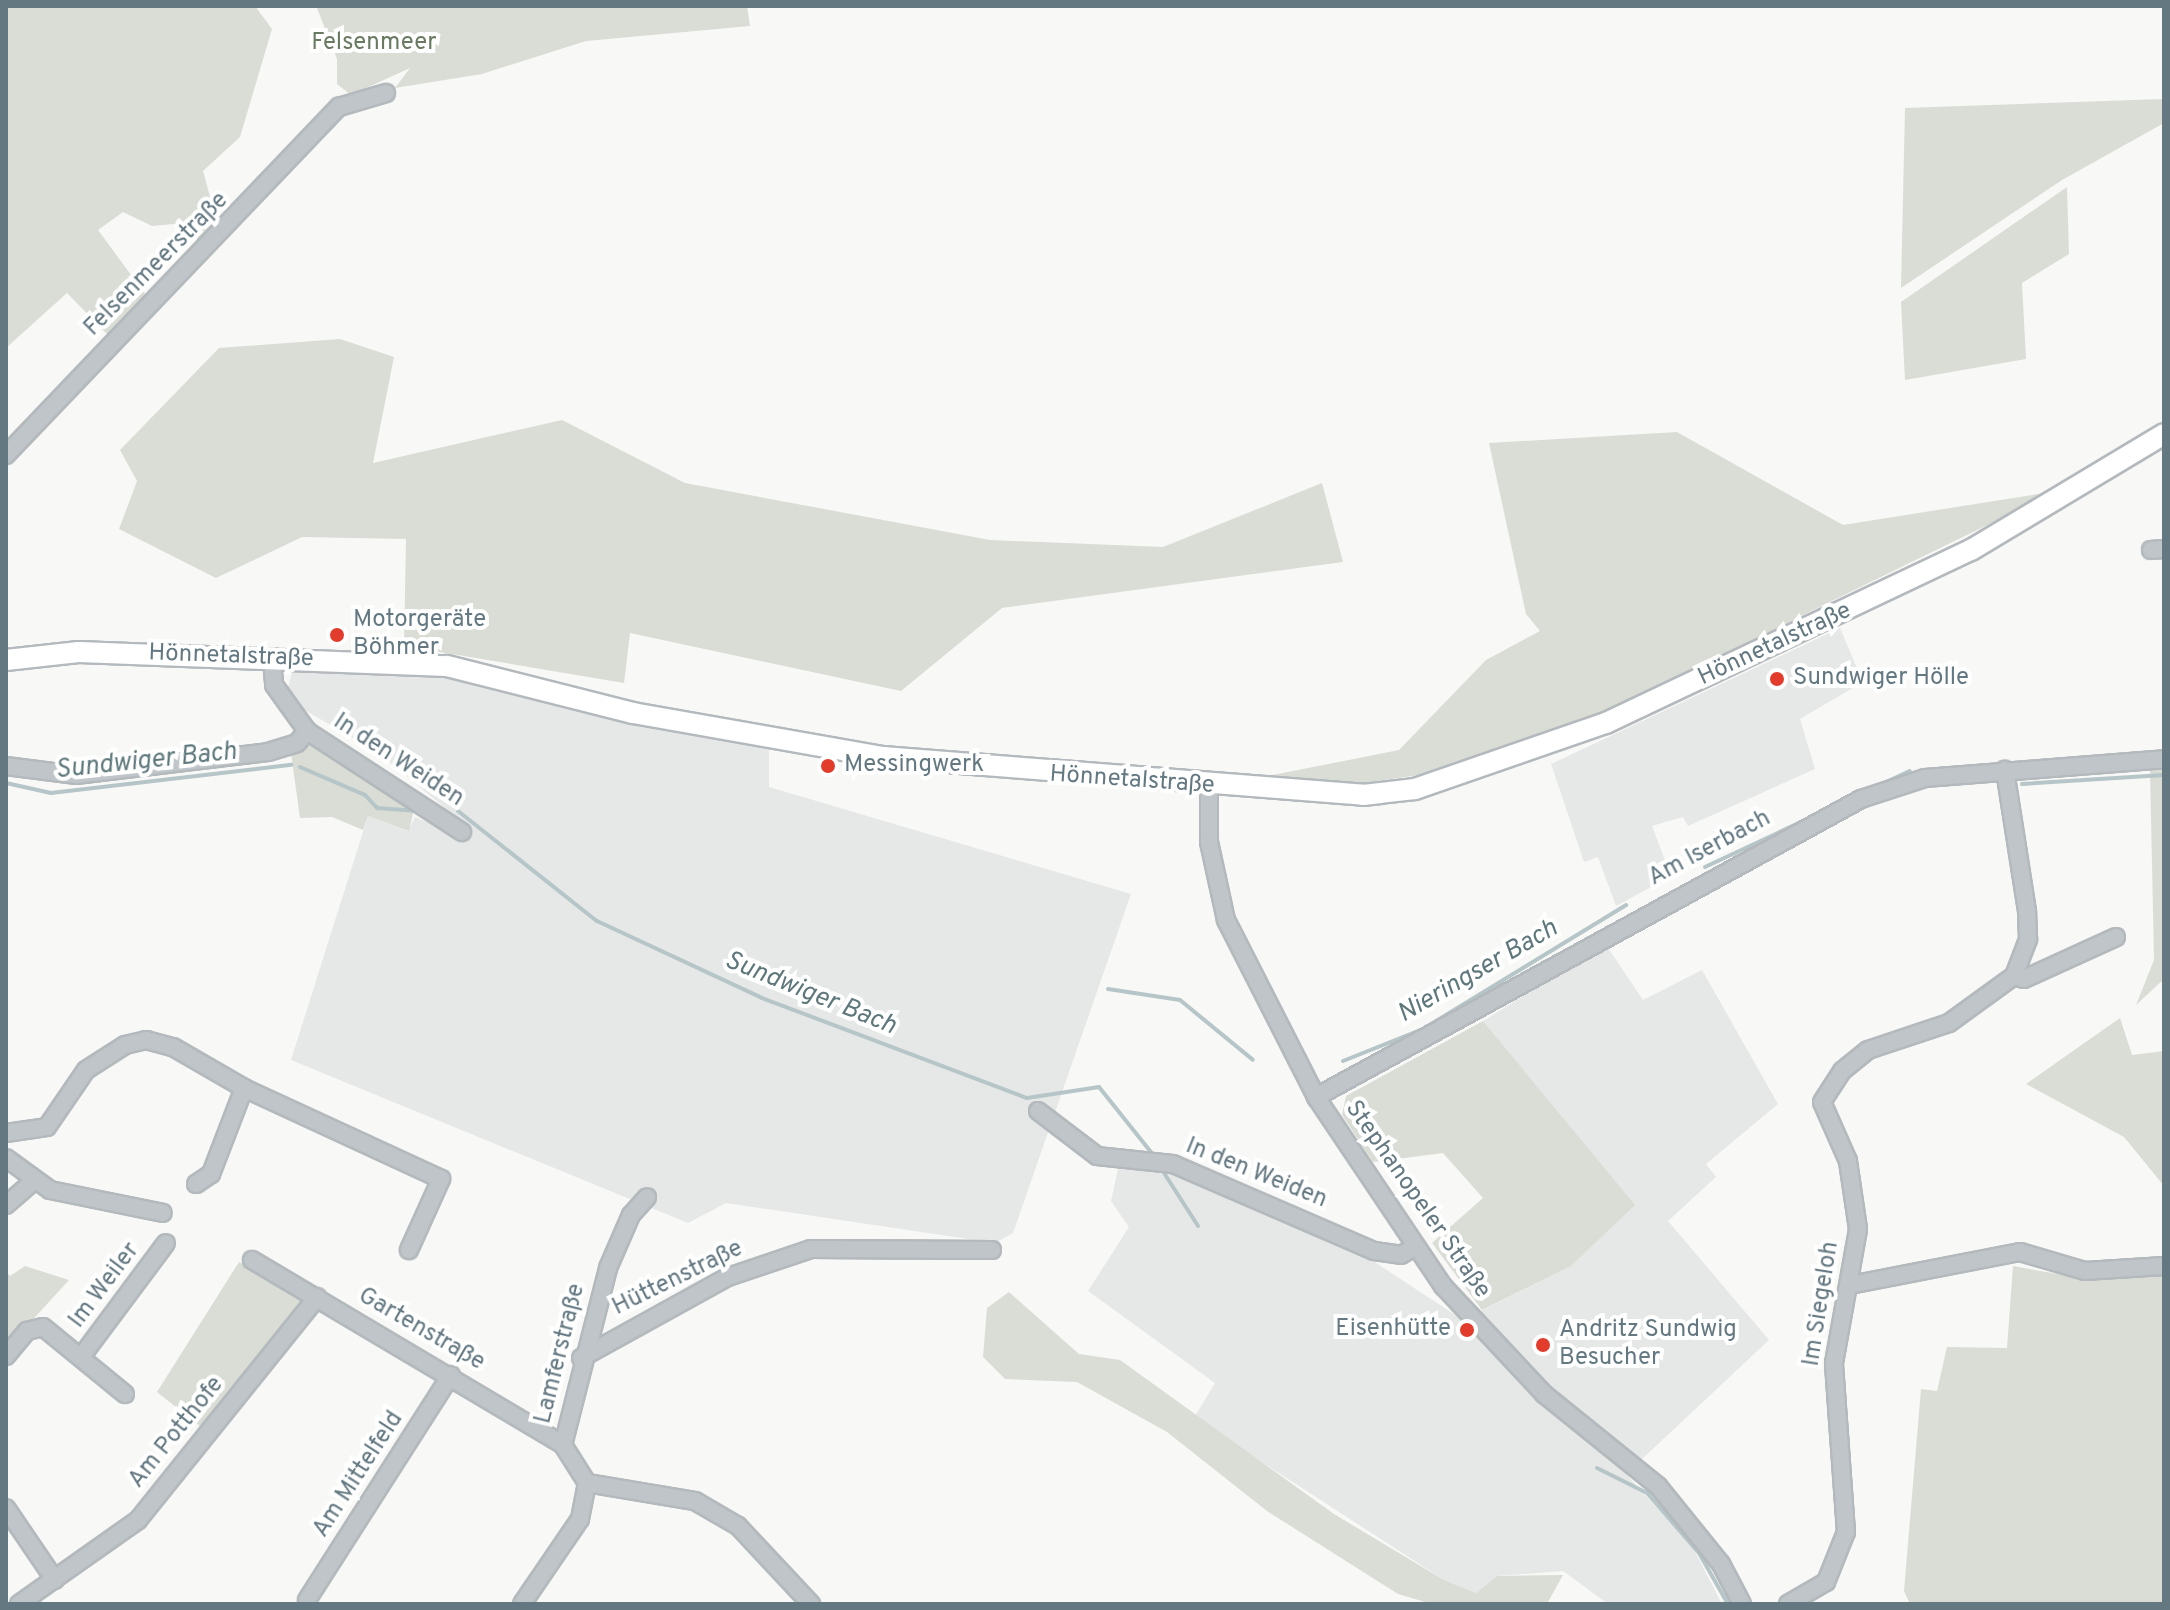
<!DOCTYPE html>
<html>
<head>
<meta charset="utf-8">
<style>
	body { margin:0 }
	#map { position:relative; width:2170px; height:1610px; overflow:hidden; background:#f8f8f6; font-family:Overpass,sans-serif }
	div>[style] { position:absolute }
	.built>* { inset:0; background:#e6e8e7 }
	.green>* { inset:0; background:#d9ddd5 }
	.stream>* { height:4px; margin:-2px; padding:0 2px; transform-origin:2px; border-radius:2px; background:#b6c5c7 }
	.roads { filter:drop-shadow(2px 0 #b3b9bc) drop-shadow(-2px 0 #b3b9bc) drop-shadow(0 2px #b3b9bc) drop-shadow(0 -2px #b3b9bc) }
	.minor>* { height:16px; margin:-8px; padding:0 8px; transform-origin:8px; border-radius:8px; background:#bfc5c8 }
	.major>* { height:20px; margin:-10px; padding:0 10px; transform-origin:10px; border-radius:10px; background:#fff }
	.dots>* { width:22px; height:22px; translate:-50% -50%; box-sizing:border-box; border:4px solid #fff; border-radius:50% }
	span { translate:-50% -50%; white-space:nowrap; text-align:center; line-height:1.15; -webkit-text-stroke:8px #fff; paint-order:stroke }
	.park-label { font-size:24px; color:#697962 }
	.street-label { font-size:24px; color:#647881 }
	.poi-label { font-size:24px; color:#647881 }
	.left { translate:0 -50%; text-align:left }
	.right { translate:-100% -50%; text-align:right }
	.water-label { font-size:26px; color:#5e777b; font-style:italic }
	.frame { position:absolute; inset:0; border:8px solid #647881; pointer-events:none }
</style>
</head>
<body>
<div id="map">
	<div class="built">
		<i style="clip-path:polygon(1840px 628px,1863px 682px,1800px 719px,1815px 769px,1688px 826px,1683px 817px,1652px 826px,1671px 876px,1616px 906px,1598px 857px,1584px 862px,1551px 764px)"></i>
		<i style="clip-path:polygon(340px 669px,437px 671px,769px 745px,769px 787px,1131px 894px,1013px 1233px,995px 1243px,726px 1203px,688px 1223px,291px 1060px,368px 816px,408px 831px,415px 817px,459px 835px,467px 826px,376px 751px,285px 699px,292px 672px)"></i>
		<i style="clip-path:polygon(1606px 945px,1643px 1000px,1702px 970px,1778px 1104px,1706px 1164px,1716px 1177px,1668px 1221px,1769px 1340px,1626px 1474px,1693px 1548px,1722px 1604px,1608px 1604px,1563px 1571px,1497px 1576px,1476px 1593px,1444px 1580px,1194px 1418px,1215px 1383px,1088px 1291px,1129px 1227px,1111px 1201px,1118px 1169px,1179px 1172px,1367px 1257px,1463px 1320px,1571px 1266px,1634px 1205px,1483px 1021px)"></i>
	</div>
	<div class="green">
		<i style="clip-path:polygon(6px 6px,255px 6px,272px 29px,240px 137px,203px 171px,218px 226px,201px 244px,184px 223px,152px 226px,123px 212px,98px 230px,148px 298px,108px 335px,67px 293px,6px 348px)"></i>
		<i style="clip-path:polygon(747px 6px,750px 26px,586px 41px,482px 74px,395px 88px,410px 68px,351px 95px,337px 84px,337px 59px,317px 8px)"></i>
		<i style="clip-path:polygon(2164px 99px,2164px 123px,2062px 180px,1901px 288px,1905px 108px)"></i>
		<i style="clip-path:polygon(2067px 187px,2069px 254px,2022px 283px,2026px 359px,1905px 380px,1901px 302px)"></i>
		<i style="clip-path:polygon(340px 339px,394px 357px,373px 463px,562px 420px,685px 483px,990px 540px,1163px 547px,1322px 483px,1343px 562px,1002px 608px,901px 691px,630px 633px,624px 683px,404px 646px,406px 539px,302px 537px,216px 578px,119px 529px,137px 481px,120px 450px,219px 348px)"></i>
		<i style="clip-path:polygon(1677px 432px,1843px 525px,2057px 491px,1596px 716px,1419px 775px,1349px 785px,1253px 779px,1399px 750px,1486px 660px,1540px 631px,1526px 614px,1489px 443px)"></i>
		<i style="clip-path:polygon(313px 744px,415px 805px,409px 831px,368px 816px,363px 830px,332px 817px,300px 818px,291px 753px)"></i>
		<i style="clip-path:polygon(2164px 768px,2164px 979px,2136px 1005px,2154px 960px,2150px 769px)"></i>
		<i style="clip-path:polygon(2120px 1018px,2132px 1055px,2164px 1051px,2164px 1186px,2124px 1137px,2026px 1084px)"></i>
		<i style="clip-path:polygon(1483px 1021px,1635px 1205px,1571px 1266px,1482px 1310px,1432px 1243px,1483px 1198px,1443px 1153px,1373px 1162px,1342px 1115px,1346px 1096px)"></i>
		<i style="clip-path:polygon(239px 1262px,308px 1298px,201px 1427px,157px 1392px)"></i>
		<i style="clip-path:polygon(25px 1266px,69px 1280px,6px 1349px,6px 1271px,10px 1276px)"></i>
		<i style="clip-path:polygon(2013px 1266px,2079px 1278px,2164px 1273px,2164px 1604px,1910px 1604px,1904px 1591px,1921px 1389px,1937px 1391px,1947px 1347px,2007px 1348px)"></i>
		<i style="clip-path:polygon(1009px 1292px,1079px 1354px,1120px 1360px,1334px 1514px,1444px 1580px,1476px 1593px,1497px 1576px,1563px 1575px,1547px 1604px,1432px 1604px,1398px 1594px,1267px 1511px,1167px 1432px,1077px 1382px,1005px 1379px,983px 1357px,987px 1308px)"></i>
	</div>
	<div class="stream">
		<i style="left:300px;top:767px;width:71px;rotate:23.3deg"></i>
		<i style="left:365px;top:795px;width:18px;rotate:47deg"></i>
		<i style="left:377px;top:808px;width:41px;rotate:4.2deg"></i>
		<i style="left:6px;top:783px;width:46px;rotate:12.5deg"></i>
		<i style="left:51px;top:793px;width:242px;rotate:-6.7deg"></i>
		<i style="left:2022px;top:784px;width:142px;rotate:-3.6deg"></i>
		<i style="left:458px;top:811px;width:177px;rotate:38.4deg"></i>
		<i style="left:597px;top:921px;width:182px;rotate:25deg"></i>
		<i style="left:762px;top:998px;width:283px;rotate:20.7deg"></i>
		<i style="left:1027px;top:1098px;width:73px;rotate:-8.7deg"></i>
		<i style="left:1099px;top:1087px;width:88px;rotate:51.4deg"></i>
		<i style="left:1705px;top:867px;width:226px;rotate:-25.1deg"></i>
		<i style="left:1108px;top:989px;width:73px;rotate:8.7deg"></i>
		<i style="left:1180px;top:1000px;width:94px;rotate:39.4deg"></i>
		<i style="left:1343px;top:1061px;width:86px;rotate:-21.8deg"></i>
		<i style="left:1423px;top:1029px;width:238px;rotate:-31.4deg"></i>
		<i style="left:1164px;top:1173px;width:63px;rotate:57.3deg"></i>
		<i style="left:1597px;top:1468px;width:56px;rotate:26.6deg"></i>
		<i style="left:1647px;top:1493px;width:79px;rotate:49.1deg"></i>
		<i style="left:1699px;top:1553px;width:59px;rotate:60.4deg"></i>
	</div>
	<div class="roads">
		<div class="minor">
			<i style="left:6px;top:455px;width:482px;rotate:-46.3deg"></i>
			<i style="left:339px;top:107px;width:49px;rotate:-16.6deg"></i>
			<i style="left:2151px;top:550px;width:13px;rotate:-4deg"></i>
			<i style="left:272px;top:660px;width:25px;rotate:85deg"></i>
			<i style="left:274px;top:685px;width:57px;rotate:54.3deg"></i>
			<i style="left:307px;top:731px;width:185px;rotate:33.1deg"></i>
			<i style="left:6px;top:766px;width:71px;rotate:7.3deg"></i>
			<i style="left:76px;top:775px;width:193px;rotate:-6.8deg"></i>
			<i style="left:268px;top:752px;width:30px;rotate:-17deg"></i>
			<i style="left:297px;top:743px;width:16px;rotate:-50deg"></i>
			<i style="left:1209px;top:786px;width:56px;rotate:90deg"></i>
			<i style="left:1209px;top:842px;width:80px;rotate:77.7deg"></i>
			<i style="left:1226px;top:920px;width:199px;rotate:63deg"></i>
			<i style="left:1316px;top:1097px;width:228px;rotate:56.1deg"></i>
			<i style="left:1443px;top:1286px;width:148px;rotate:46.9deg"></i>
			<i style="left:1544px;top:1394px;width:146px;rotate:38.9deg"></i>
			<i style="left:1658px;top:1486px;width:100px;rotate:51.1deg"></i>
			<i style="left:1721px;top:1564px;width:45px;rotate:62.3deg"></i>
			<i style="left:2014px;top:976px;width:10px;rotate:17deg"></i>
			<i style="left:2024px;top:979px;width:101px;rotate:-24.5deg"></i>
			<i style="left:1316px;top:1097px;width:621px;rotate:-28.67deg"></i>
			<i style="left:1861px;top:799px;width:67px;rotate:-18.2deg"></i>
			<i style="left:1925px;top:778px;width:240px;rotate:-4.5deg"></i>
			<i style="left:1038px;top:1111px;width:74px;rotate:37.3deg"></i>
			<i style="left:1097px;top:1156px;width:76px;rotate:6deg"></i>
			<i style="left:1173px;top:1164px;width:219px;rotate:23.4deg"></i>
			<i style="left:1374px;top:1251px;width:27px;rotate:8deg"></i>
			<i style="left:1401px;top:1255px;width:17px;rotate:-31deg"></i>
			<i style="left:6px;top:1133px;width:41px;rotate:-8.3deg"></i>
			<i style="left:47px;top:1127px;width:69px;rotate:-55.6deg"></i>
			<i style="left:86px;top:1070px;width:46px;rotate:-32.7deg"></i>
			<i style="left:125px;top:1045px;width:22px;rotate:-13deg"></i>
			<i style="left:146px;top:1040px;width:28px;rotate:15deg"></i>
			<i style="left:173px;top:1047px;width:82px;rotate:30deg"></i>
			<i style="left:244px;top:1088px;width:217px;rotate:24.8deg"></i>
			<i style="left:441px;top:1179px;width:78px;rotate:114.3deg"></i>
			<i style="left:6px;top:1158px;width:54px;rotate:36deg"></i>
			<i style="left:50px;top:1190px;width:115px;rotate:11.5deg"></i>
			<i style="left:196px;top:1184px;width:18px;rotate:-34deg"></i>
			<i style="left:211px;top:1174px;width:92px;rotate:-69deg"></i>
			<i style="left:6px;top:1205px;width:37px;rotate:-41deg"></i>
			<i style="left:252px;top:1260px;width:362px;rotate:30.7deg"></i>
			<i style="left:563px;top:1445px;width:45px;rotate:57.7deg"></i>
			<i style="left:587px;top:1483px;width:37px;rotate:101deg"></i>
			<i style="left:580px;top:1519px;width:103px;rotate:124.3deg"></i>
			<i style="left:1850px;top:1285px;width:173px;rotate:-11deg"></i>
			<i style="left:2020px;top:1252px;width:68px;rotate:16.3deg"></i>
			<i style="left:2085px;top:1271px;width:79px;rotate:-3.6deg"></i>
			<i style="left:6px;top:1356px;width:33px;rotate:-50deg"></i>
			<i style="left:27px;top:1331px;width:16px;rotate:-14deg"></i>
			<i style="left:43px;top:1327px;width:106px;rotate:39.3deg"></i>
			<i style="left:81px;top:1357px;width:142px;rotate:-53.3deg"></i>
			<i style="left:581px;top:1358px;width:168px;rotate:-28.9deg"></i>
			<i style="left:728px;top:1277px;width:88px;rotate:-18.6deg"></i>
			<i style="left:811px;top:1249px;width:181px;rotate:0.3deg"></i>
			<i style="left:563px;top:1445px;width:183px;rotate:-75.7deg"></i>
			<i style="left:608px;top:1268px;width:58px;rotate:-66.5deg"></i>
			<i style="left:631px;top:1215px;width:24px;rotate:-48deg"></i>
			<i style="left:587px;top:1483px;width:109px;rotate:9.5deg"></i>
			<i style="left:695px;top:1501px;width:50px;rotate:30.2deg"></i>
			<i style="left:738px;top:1526px;width:107px;rotate:46.9deg"></i>
			<i style="left:6px;top:1508px;width:87px;rotate:55.8deg"></i>
			<i style="left:307px;top:1600px;width:267px;rotate:-57.4deg"></i>
			<i style="left:19px;top:1604px;width:146px;rotate:-35.2deg"></i>
			<i style="left:138px;top:1520px;width:286px;rotate:-51.2deg"></i>
			<i style="left:1788px;top:1604px;width:44px;rotate:-30.1deg"></i>
			<i style="left:1826px;top:1582px;width:54px;rotate:-68.2deg"></i>
			<i style="left:1846px;top:1532px;width:169px;rotate:-94.1deg"></i>
			<i style="left:1834px;top:1363px;width:136px;rotate:-79.8deg"></i>
			<i style="left:1858px;top:1229px;width:69px;rotate:-98.4deg"></i>
			<i style="left:1848px;top:1161px;width:64px;rotate:-113.8deg"></i>
			<i style="left:1822px;top:1102px;width:37px;rotate:-57deg"></i>
			<i style="left:1842px;top:1071px;width:33px;rotate:-39deg"></i>
			<i style="left:1868px;top:1050px;width:85px;rotate:-18.4deg"></i>
			<i style="left:1949px;top:1023px;width:80px;rotate:-35.9deg"></i>
			<i style="left:2014px;top:976px;width:40px;rotate:-69deg"></i>
			<i style="left:2028px;top:939px;width:28px;rotate:-92deg"></i>
			<i style="left:2027px;top:911px;width:143px;rotate:-98.9deg"></i>
		</div>
		<div class="major">
			<i style="left:6px;top:660px;width:73px;rotate:-6.3deg"></i>
			<i style="left:79px;top:652px;width:368px;rotate:2.2deg"></i>
			<i style="left:447px;top:666px;width:192px;rotate:14.2deg"></i>
			<i style="left:633px;top:713px;width:254px;rotate:10deg"></i>
			<i style="left:883px;top:757px;width:482px;rotate:4.5deg"></i>
			<i style="left:1363px;top:795px;width:52px;rotate:-6.6deg"></i>
			<i style="left:1415px;top:789px;width:202px;rotate:-19.1deg"></i>
			<i style="left:1606px;top:723px;width:404px;rotate:-25.4deg"></i>
			<i style="left:1971px;top:550px;width:225px;rotate:-31deg"></i>
		</div>
	</div>
	<div class="dots">
		<i style="left:337px;top:635px;background:#e23d2c"></i>
		<i style="left:1777px;top:679px;background:#e23d2c"></i>
		<i style="left:828px;top:766px;background:#e23d2c"></i>
		<i style="left:1467px;top:1330px;background:#e23d2c"></i>
		<i style="left:1543px;top:1345px;background:#e23d2c"></i>
	</div>
	<div class="park-label">
		<span style="left:374px;top:44px">Felsenmeer</span>
	</div>
	<div class="street-label">
		<span style="left:157px;top:265px;rotate:-45deg">Felsenmeerstraße</span>
		<span style="left:1775px;top:645px;rotate:-25deg">Hönnetalstraße</span>
		<span style="left:231px;top:657px;rotate:2deg">Hönnetalstraße</span>
		<span style="left:398px;top:761px;rotate:33deg">In den Weiden</span>
		<span style="left:1132px;top:781px;rotate:4deg">Hönnetalstraße</span>
		<span style="left:1710px;top:849px;rotate:-28deg">Am Iserbach</span>
		<span style="left:1256px;top:1174px;rotate:22deg">In den Weiden</span>
		<span style="left:1417px;top:1200px;rotate:55deg">Stephanopeler Straße</span>
		<span style="left:678px;top:1279px;rotate:-26deg">Hüttenstraße</span>
		<span style="left:105px;top:1286px;rotate:-53deg">Im Weiler</span>
		<span style="left:1822px;top:1304px;rotate:-81deg">Im Siegeloh</span>
		<span style="left:421px;top:1330px;rotate:30deg">Gartenstraße</span>
		<span style="left:561px;top:1354px;rotate:-76deg">Lamferstraße</span>
		<span style="left:177px;top:1433px;rotate:-51deg">Am Potthofe</span>
		<span style="left:359px;top:1475px;rotate:-57deg">Am Mittelfeld</span>
	</div>
	<div class="poi-label">
		<span class="left" style="left:353px;top:635px">Motorgeräte<br>Böhmer</span>
		<span class="left" style="left:1793px;top:679px">Sundwiger Hölle</span>
		<span class="left" style="left:844px;top:766px">Messingwerk</span>
		<span class="right" style="left:1451px;top:1330px">Eisenhütte</span>
		<span class="left" style="left:1559px;top:1345px">Andritz Sundwig<br>Besucher</span>
	</div>
	<div class="water-label">
		<span style="left:146px;top:762px;rotate:-6deg">Sundwiger Bach</span>
		<span style="left:1478px;top:972px;rotate:-30deg">Nieringser Bach</span>
		<span style="left:810px;top:994px;rotate:22deg">Sundwiger Bach</span>
	</div>
	<div class="frame"></div>
</div>
</body>
</html>
